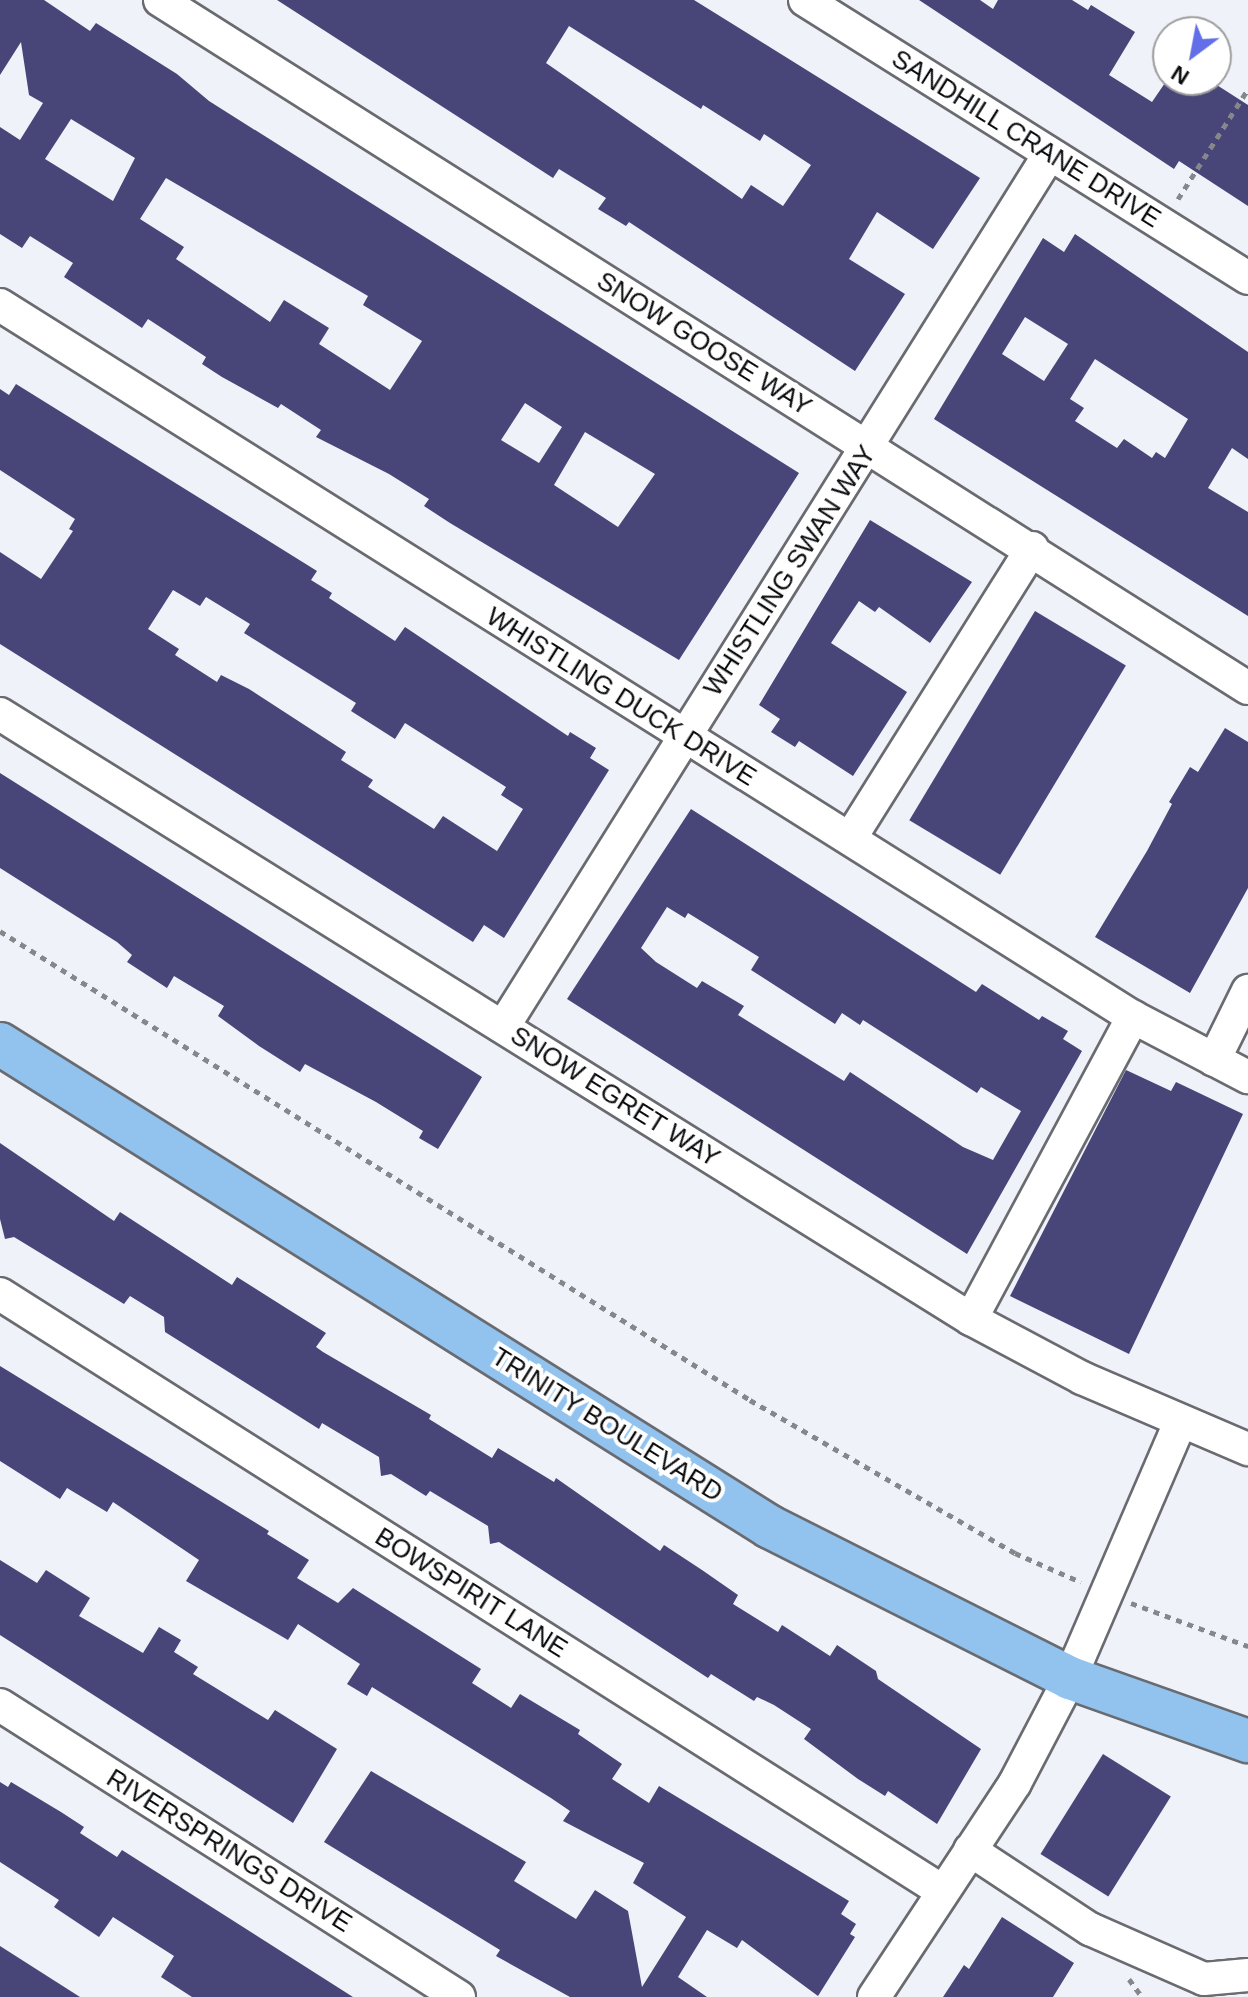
<!DOCTYPE html>
<html>
<head>
<meta charset="utf-8">
<style>
	body { margin:0 }
	#map { position:relative; width:1248px; height:1997px; overflow:hidden; background:#eff2f8; font-family:Arial,sans-serif }
	div>[style] { position:absolute }
	.building>* { inset:0; background:#484578; transform-origin:0 0 }
	.path>* { height:5px; margin-top:-2.5px; transform-origin:0; background:repeating-linear-gradient(90deg,#85878b 0 6px,transparent 0 12px) }
	.roads { filter:drop-shadow(2px 0 #696b70) drop-shadow(-2px 0 #696b70) drop-shadow(0 2px #696b70) drop-shadow(0 -2px #696b70) }
	.minor>* { height:32px; margin:-16px; padding:0 16px; transform-origin:16px; border-radius:16px; background:#fff }
	.major>* { height:42px; margin:-21px; padding:0 21px; transform-origin:21px; border-radius:21px; background:#91c3ee }
	span { translate:-50% -50%; white-space:nowrap; text-align:center; line-height:1.15; -webkit-text-stroke:8px #fff; paint-order:stroke }
	.street-label { font-size:26px; color:#0b0c0e }
	.north { position:absolute; left:1152px; top:16px; width:80px; height:80px; box-sizing:border-box; background:#fff; border:2px solid #9d9e9f; border-radius:50%; rotate:212deg; font-size:22px; font-weight:700; line-height:32px; text-align:center; color:#0b0c0e }
	.north::after { content:''; display:block; margin:auto; width:28px; height:36px; background:#626fe8; clip-path:polygon(50% 0,100% 100%,50% 72%,0 100%) }
</style>
</head>
<body>
<div id="map">
	<div class="building">
		<i style="clip-path:polygon(evenodd,0 0,44px 0,90px 31px,96px 23px,177px 74px,209px 101px,799px 473px,679px 660px,450px 523px,424px 506px,429px 499px,389px 474px,316px 437px,321px 430px,281px 404px,278px 408px,222px 377px,202px 364px,206px 357px,148px 319px,142px 328px,118px 312px,64px 277px,73px 263px,30px 236px,22px 248px,0 234px,0 127px,20px 140px,43px 103px,29px 95px,21px 42px,0 75px,0 0,71px 119px,135px 158px,113px 201px,45px 159px,71px 119px,0 0,166px 178px,368px 296px,363px 305px,422px 341px,390px 390px,319px 344px,329px 328px,284px 300px,270px 322px,176px 259px,184px 247px,140px 219px,166px 178px,0 0,525px 403px,562px 427px,539px 463px,501px 440px,525px 403px,0 0,585px 432px,655px 474px,618px 527px,554px 485px,585px 432px)"></i>
		<i style="clip-path:polygon(evenodd,277px 0,694px 0,980px 178px,933px 249px,877px 212px,849px 259px,905px 294px,855px 371px,629px 222px,626px 226px,598px 209px,606px 198px,559px 169px,553px 178px,277px 0,569px 26px,701px 109px,703px 105px,760px 141px,764px 134px,811px 165px,783px 206px,751px 185px,742px 199px,546px 63px,569px 26px)"></i>
		<i style="clip-path:polygon(919px 0,980px 0,993px 9px,998px 0,1072px 0,1088px 10px,1091px 5px,1135px 32px,1109px 75px,1152px 102px,1167px 80px,1209px 80px,1248px 105px,1248px 206px,1179px 161px,1174px 169px)"></i>
		<i style="clip-path:polygon(evenodd,1075px 234px,1248px 352px,1248px 459px,1232px 448px,1208px 488px,1248px 512px,1248px 616px,934px 419px,1043px 238px,1064px 252px,1075px 234px,1025px 317px,1068px 344px,1044px 381px,1002px 354px,1025px 317px,1075px 234px,1095px 359px,1188px 419px,1165px 458px,1156px 452px,1152px 458px,1124px 439px,1117px 448px,1075px 421px,1084px 408px,1070px 399px,1095px 359px)"></i>
		<i style="clip-path:polygon(evenodd,16px 384px,317px 571px,311px 580px,332px 593px,329px 598px,395px 641px,405px 627px,568px 736px,570px 732px,596px 748px,590px 758px,609px 770px,504px 938px,484px 925px,473px 942px,0 644px,0 552px,41px 579px,73px 531px,69px 529px,75px 519px,0 470px,0 389px,9px 395px,16px 384px,173px 590px,200px 606px,206px 597px,250px 624px,244px 633px,356px 703px,351px 711px,395px 739px,405px 723px,506px 787px,501px 795px,523px 809px,497px 851px,443px 816px,434px 829px,368px 787px,373px 780px,341px 760px,346px 752px,249px 689px,221px 675px,217px 682px,175px 655px,179px 649px,148px 629px,173px 590px)"></i>
		<i style="clip-path:polygon(870px 520px,972px 582px,930px 643px,879px 607px,875px 612px,859px 601px,831px 643px,907px 692px,853px 776px,799px 741px,795px 747px,771px 732px,780px 719px,759px 705px)"></i>
		<i style="left:1035px;top:611px;width:106px;height:244px;rotate:31deg"></i>
		<i style="clip-path:polygon(1225px 728px,1248px 742px,1248px 888px,1190px 993px,1095px 937px,1147px 851px,1172px 804px,1169px 802px,1190px 767px,1198px 772px)"></i>
		<i style="clip-path:polygon(0 773px,482px 1077px,438px 1149px,419px 1138px,423px 1131px,376px 1102px,305px 1064px,300px 1072px,259px 1046px,218px 1016px,224px 1006px,174px 976px,167px 988px,127px 962px,132px 955px,117px 942px,0 868px)"></i>
		<i style="clip-path:polygon(evenodd,691px 809px,976px 992px,982px 984px,1039px 1020px,1042px 1016px,1068px 1031px,1063px 1039px,1082px 1051px,967px 1254px,567px 999px,691px 809px,667px 907px,685px 918px,688px 913px,759px 957px,751px 970px,835px 1024px,842px 1013px,860px 1025px,863px 1020px,977px 1093px,981px 1087px,1021px 1111px,993px 1160px,963px 1147px,850px 1072px,844px 1081px,738px 1015px,744px 1006px,702px 981px,697px 988px,656px 962px,641px 948px,667px 907px)"></i>
		<i style="clip-path:polygon(1126px 1070px,1171px 1091px,1176px 1082px,1243px 1114px,1129px 1354px,1010px 1296px)"></i>
		<i style="clip-path:polygon(0 1143px,114px 1221px,120px 1212px,232px 1285px,237px 1277px,286px 1308px,326px 1333px,316px 1347px,323px 1352px,431px 1415px,429px 1419px,492px 1458px,498px 1448px,554px 1482px,556px 1478px,660px 1551px,664px 1545px,702px 1570px,738px 1595px,733px 1604px,778px 1632px,782px 1625px,830px 1656px,837px 1645px,876px 1671px,878px 1679px,981px 1749px,937px 1824px,888px 1791px,885px 1796px,858px 1779px,804px 1739px,811px 1729px,774px 1705px,757px 1697px,754px 1701px,711px 1674px,708px 1678px,499px 1542px,490px 1544px,488px 1526px,430px 1491px,426px 1496px,391px 1474px,381px 1476px,379px 1457px,322px 1423px,319px 1429px,165px 1332px,164px 1317px,130px 1296px,124px 1304px,14px 1237px,5px 1239px,0 1219px)"></i>
		<i style="clip-path:polygon(0 1366px,269px 1531px,267px 1534px,309px 1560px,297px 1578px,338px 1603px,353px 1588px,481px 1669px,472px 1683px,511px 1708px,520px 1694px,580px 1730px,578px 1734px,622px 1764px,612px 1779px,649px 1803px,659px 1786px,849px 1901px,841px 1914px,856px 1924px,850px 1934px,855px 1937px,818px 1996px,742px 1940px,737px 1948px,707px 1930px,678px 1977px,707px 1997px,570px 1997px,496px 1956px,500px 1950px,324px 1842px,371px 1771px,526px 1862px,514px 1881px,576px 1919px,595px 1890px,628px 1911px,642px 1987px,686px 1917px,633px 1883px,644px 1863px,563px 1821px,570px 1811px,551px 1798px,372px 1687px,367px 1696px,347px 1684px,360px 1664px,298px 1624px,288px 1640px,186px 1581px,199px 1560px,113px 1502px,107px 1512px,67px 1488px,60px 1499px,0 1461px)"></i>
		<i style="clip-path:polygon(0 1560px,37px 1583px,46px 1570px,90px 1598px,79px 1616px,143px 1653px,159px 1627px,181px 1640px,174px 1652px,198px 1667px,193px 1674px,268px 1720px,275px 1710px,337px 1749px,293px 1823px,0 1635px)"></i>
		<i style="left:1103px;top:1754px;width:80px;height:118px;rotate:32deg"></i>
		<i style="clip-path:polygon(0 1782px,8px 1787px,11px 1782px,61px 1812px,84px 1827px,80px 1833px,117px 1857px,122px 1850px,353px 1997px,192px 1997px,161px 1977px,174px 1956px,113px 1917px,99px 1937px,54px 1907px,59px 1900px,0 1862px)"></i>
		<i style="clip-path:polygon(1002px 1917px,1074px 1963px,1053px 1997px,943px 1997px,964px 1965px,969px 1969px)"></i>
		<i style="clip-path:polygon(0 1946px,80px 1997px,0 1997px)"></i>
	</div>
	<div class="path">
		<i style="left:1178px;top:199px;width:130px;rotate:-57.5deg"></i>
		<i style="left:0;top:931px;width:885px;rotate:32.02deg"></i>
		<i style="left:750px;top:1400px;width:306px;rotate:30deg"></i>
		<i style="left:1015px;top:1553px;width:72px;rotate:23.7deg"></i>
		<i style="left:1131px;top:1603px;width:125px;rotate:20.2deg"></i>
		<i style="left:1129px;top:1979px;width:22px;rotate:54deg"></i>
	</div>
	<div class="roads">
		<div class="minor">
			<i style="left:160px;top:0;width:1287px;rotate:32.31deg"></i>
			<i style="left:805px;top:0;width:523px;rotate:32.11deg"></i>
			<i style="left:0;top:305px;width:1338px;rotate:32.15deg"></i>
			<i style="left:1133px;top:1017px;width:130px;rotate:27.6deg"></i>
			<i style="left:0;top:714px;width:1144px;rotate:31.93deg"></i>
			<i style="left:971px;top:1319px;width:126px;rotate:28deg"></i>
			<i style="left:1082px;top:1378px;width:181px;rotate:23.2deg"></i>
			<i style="left:851px;top:837px;width:341px;rotate:-57.9deg"></i>
			<i style="left:503px;top:1027px;width:1029px;rotate:-57.95deg"></i>
			<i style="left:1214px;top:1060px;width:77px;rotate:-63.8deg"></i>
			<i style="left:0;top:1294px;width:1115px;rotate:32.36deg"></i>
			<i style="left:971px;top:1319px;width:343px;rotate:-61.8deg"></i>
			<i style="left:0;top:1705px;width:544px;rotate:32.46deg"></i>
			<i style="left:970px;top:1850px;width:144px;rotate:33.4deg"></i>
			<i style="left:1090px;top:1929px;width:124px;rotate:23.7deg"></i>
			<i style="left:1204px;top:1979px;width:44px;rotate:-5.2deg"></i>
			<i style="left:874px;top:1997px;width:256px;rotate:-56.6deg"></i>
			<i style="left:1015px;top:1783px;width:119px;rotate:-62.4deg"></i>
			<i style="left:1070px;top:1678px;width:279px;rotate:-66.7deg"></i>
		</div>
		<div class="major">
			<i style="left:0;top:1044px;width:909px;rotate:32.1deg"></i>
			<i style="left:770px;top:1527px;width:336px;rotate:26.7deg"></i>
			<i style="left:1070px;top:1678px;width:189px;rotate:19.5deg"></i>
		</div>
	</div>
	<div class="street-label">
		<span style="left:1026px;top:139px;rotate:32deg">SANDHILL CRANE DRIVE</span>
		<span style="left:704px;top:344px;rotate:32deg">SNOW GOOSE WAY</span>
		<span style="left:790px;top:571px;rotate:-57deg">WHISTLING SWAN WAY</span>
		<span style="left:621px;top:697px;rotate:32deg">WHISTLING DUCK DRIVE</span>
		<span style="left:615px;top:1097px;rotate:32deg">SNOW EGRET WAY</span>
		<span style="left:607px;top:1425px;rotate:32deg">TRINITY BOULEVARD</span>
		<span style="left:471px;top:1593px;rotate:32deg">BOWSPIRIT LANE</span>
		<span style="left:229px;top:1851px;rotate:32deg">RIVERSPRINGS DRIVE</span>
	</div>
	<div class="north">N</div>
</div>
</body>
</html>
